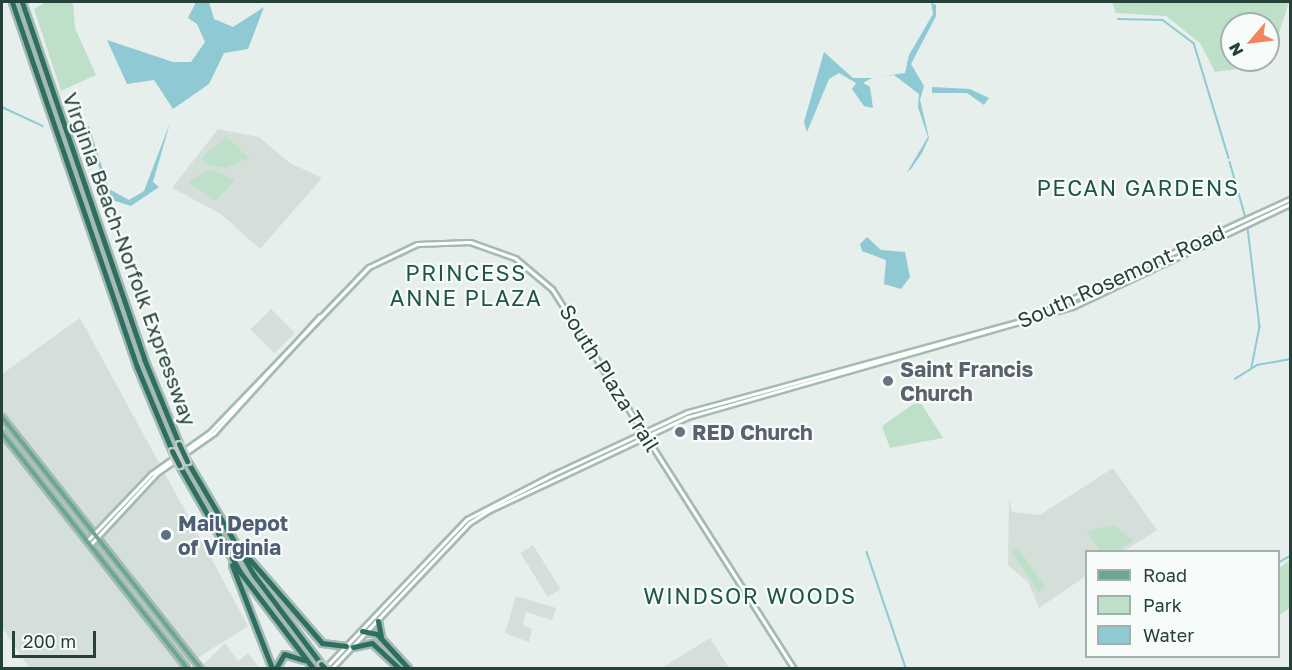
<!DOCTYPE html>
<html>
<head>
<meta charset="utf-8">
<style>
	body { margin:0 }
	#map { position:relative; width:1292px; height:670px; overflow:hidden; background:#e6efeb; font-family:"Golos Text",sans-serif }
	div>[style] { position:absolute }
	.built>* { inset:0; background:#d4dfda; transform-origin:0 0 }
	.green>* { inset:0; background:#bfe0c8 }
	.water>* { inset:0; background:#8ec9d4 }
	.stream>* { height:1.5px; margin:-0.75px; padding:0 0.75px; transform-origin:0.75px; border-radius:0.75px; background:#8ec9d4 }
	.roads { filter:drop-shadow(2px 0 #a4bbb3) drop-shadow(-2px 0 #a4bbb3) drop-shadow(0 2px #a4bbb3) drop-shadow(0 -2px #a4bbb3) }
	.secondary>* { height:3px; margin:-1.5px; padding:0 1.5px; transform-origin:1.5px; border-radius:1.5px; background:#fff }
	.primary>* { height:4px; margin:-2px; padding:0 2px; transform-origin:2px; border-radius:2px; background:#6aa596 }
	.highway>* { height:5px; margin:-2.5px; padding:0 2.5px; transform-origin:2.5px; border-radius:2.5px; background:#2f6f62 }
	.bridges { filter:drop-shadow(2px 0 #c2cac8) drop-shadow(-2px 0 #c2cac8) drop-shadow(0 2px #c2cac8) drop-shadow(0 -2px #c2cac8) }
	.highway-bridge>* { height:5px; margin:-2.5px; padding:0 2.5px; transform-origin:2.5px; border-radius:2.5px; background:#2f6f62 }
	.dots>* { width:16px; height:16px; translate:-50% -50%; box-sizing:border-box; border:3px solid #f7fbf9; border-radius:50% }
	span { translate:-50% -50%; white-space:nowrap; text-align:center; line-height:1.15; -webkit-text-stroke:4.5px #f7fbf9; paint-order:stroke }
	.street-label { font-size:21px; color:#24423a }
	.worship-label { font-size:21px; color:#5b616d; font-weight:700 }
	.left { translate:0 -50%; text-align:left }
	.service-label { font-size:21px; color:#4e5e75; font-weight:700 }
	.neighbourhood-label { font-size:22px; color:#1f5548; letter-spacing:1.5px }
	.frame { position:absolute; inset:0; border:3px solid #24423a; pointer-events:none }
	.legend { position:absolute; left:1085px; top:550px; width:195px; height:108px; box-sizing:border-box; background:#f7fbf9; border:2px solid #a3b1ad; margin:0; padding:8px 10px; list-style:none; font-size:18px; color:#24423a }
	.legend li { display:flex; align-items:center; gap:12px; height:30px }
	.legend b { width:30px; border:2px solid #a3b1ad }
	.north { position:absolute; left:1220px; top:12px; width:60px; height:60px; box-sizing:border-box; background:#f7fbf9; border:2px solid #a3b1ad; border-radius:50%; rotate:242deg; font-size:16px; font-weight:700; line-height:24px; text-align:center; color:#24423a }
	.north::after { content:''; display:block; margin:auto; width:21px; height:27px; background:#f4845f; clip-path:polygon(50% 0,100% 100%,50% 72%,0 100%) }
	.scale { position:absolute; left:12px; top:631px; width:84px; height:27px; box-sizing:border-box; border:3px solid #24423a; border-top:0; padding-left:8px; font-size:18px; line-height:21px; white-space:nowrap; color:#24423a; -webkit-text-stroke:4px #f7fbf9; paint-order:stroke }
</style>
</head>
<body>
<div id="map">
	<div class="built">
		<i style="clip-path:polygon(218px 129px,259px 137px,290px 163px,322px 178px,260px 249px,221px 214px,172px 188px)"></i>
		<i style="left:271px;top:309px;width:34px;height:29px;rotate:45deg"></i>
		<i style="clip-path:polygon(80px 318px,248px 626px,182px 668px,29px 668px,2px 627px,2px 374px)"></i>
		<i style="clip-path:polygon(1113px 468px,1157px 530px,1124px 551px,1086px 552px,1086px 576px,1039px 608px,1028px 582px,1008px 565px,1009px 498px,1012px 512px,1040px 515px)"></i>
		<i style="left:533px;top:545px;width:52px;height:15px;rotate:58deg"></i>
		<i style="clip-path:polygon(516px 596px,556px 608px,552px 620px,526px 612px,523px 625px,532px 629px,529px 642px,505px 633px)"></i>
		<i style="clip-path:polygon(710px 638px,729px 668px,662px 668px)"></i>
		<i style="clip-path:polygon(225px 643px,238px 661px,248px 653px,258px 666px,206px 668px,203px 665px)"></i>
	</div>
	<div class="green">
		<i style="clip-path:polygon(46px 2px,73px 2px,75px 28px,96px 75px,61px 91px,34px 9px)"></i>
		<i style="clip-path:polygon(evenodd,1112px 2px,1289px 2px,1269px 65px,1215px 72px,1200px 43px,1166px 16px,1116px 13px,1112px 2px,1232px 24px,1268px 24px,1268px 60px,1232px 60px,1232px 24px)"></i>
		<i style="clip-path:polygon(226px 136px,249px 158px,225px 168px,208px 165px,201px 159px)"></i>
		<i style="clip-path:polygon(210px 169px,235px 180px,215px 201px,188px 182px)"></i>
		<i style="clip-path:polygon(919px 400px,943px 438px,890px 448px,882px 426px)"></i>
		<i style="clip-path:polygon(1114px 525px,1133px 541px,1117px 551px,1100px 551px,1087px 531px)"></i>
		<i style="clip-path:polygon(1018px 548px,1045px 587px,1038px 592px,1012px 552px)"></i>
		<i style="clip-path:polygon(1290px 560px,1290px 608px,1279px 615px,1279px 568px)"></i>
	</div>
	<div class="water">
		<i style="clip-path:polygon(196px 2px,209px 2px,214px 19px,233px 27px,264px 7px,248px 49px,224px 53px,209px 84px,173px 109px,154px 80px,127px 84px,107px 40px,173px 62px,191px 62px,205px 42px,197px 24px,188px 18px)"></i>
		<i style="clip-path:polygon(931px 2px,936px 5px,936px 16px,911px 64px,924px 86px,920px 100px,929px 138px,922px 153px,911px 169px,907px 172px,928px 137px,918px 107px,919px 94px,894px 75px,878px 77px,905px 73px,909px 55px,933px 14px)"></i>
		<i style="clip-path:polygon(824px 52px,853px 78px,872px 78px,863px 83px,870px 87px,873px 108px,864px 106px,852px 89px,856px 83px,839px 73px,829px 79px,807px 132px,804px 122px)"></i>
		<i style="clip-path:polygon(932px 87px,970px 89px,989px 98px,984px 105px,967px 93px,932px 93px)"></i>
		<i style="clip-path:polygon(170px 123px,153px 182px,159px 187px,131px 206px,112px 200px,83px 127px,89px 126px,109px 189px,129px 200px,144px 191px)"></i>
		<i style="clip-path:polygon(867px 237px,881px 250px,905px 252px,910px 277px,901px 289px,884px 284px,886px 260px,862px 251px,860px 244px)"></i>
	</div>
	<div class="stream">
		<i style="left:1118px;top:19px;width:45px;rotate:1.3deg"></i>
		<i style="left:1163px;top:20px;width:39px;rotate:37deg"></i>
		<i style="left:1194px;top:43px;width:120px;rotate:73.1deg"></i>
		<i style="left:2px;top:107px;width:45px;rotate:24.9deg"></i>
		<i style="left:1230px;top:162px;width:58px;rotate:74.1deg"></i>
		<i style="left:1248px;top:228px;width:100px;rotate:83.1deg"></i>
		<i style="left:1260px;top:327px;width:41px;rotate:101.3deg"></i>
		<i style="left:1235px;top:379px;width:26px;rotate:-32deg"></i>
		<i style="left:1257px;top:365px;width:34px;rotate:-10deg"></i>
		<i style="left:867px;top:552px;width:122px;rotate:71.4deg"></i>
		<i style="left:1278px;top:563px;width:14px;rotate:-30deg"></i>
	</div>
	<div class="roads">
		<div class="secondary">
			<i style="left:87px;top:541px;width:93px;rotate:-46.3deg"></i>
			<i style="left:151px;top:474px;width:72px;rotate:-35.4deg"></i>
			<i style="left:210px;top:432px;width:229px;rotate:-46.1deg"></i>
			<i style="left:369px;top:267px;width:53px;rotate:-25.6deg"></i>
			<i style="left:417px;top:244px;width:53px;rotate:-2.2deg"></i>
			<i style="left:470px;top:242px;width:48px;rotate:19.6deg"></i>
			<i style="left:515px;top:258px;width:48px;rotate:40deg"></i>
			<i style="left:552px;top:289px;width:449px;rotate:57.5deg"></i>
			<i style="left:90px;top:545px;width:98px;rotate:-47.1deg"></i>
			<i style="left:157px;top:473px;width:70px;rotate:-35.1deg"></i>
			<i style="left:214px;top:433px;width:158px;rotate:-47.8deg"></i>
			<i style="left:325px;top:668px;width:206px;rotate:-46.4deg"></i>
			<i style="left:467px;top:519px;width:96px;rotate:-27.4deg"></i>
			<i style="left:552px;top:475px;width:150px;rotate:-24.9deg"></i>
			<i style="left:688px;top:412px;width:352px;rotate:-15.3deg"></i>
			<i style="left:1028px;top:319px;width:288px;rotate:-24.6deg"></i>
			<i style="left:332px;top:668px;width:199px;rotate:-46.6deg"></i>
			<i style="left:469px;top:523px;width:22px;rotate:-32deg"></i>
			<i style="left:488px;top:511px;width:221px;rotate:-25.2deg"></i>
			<i style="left:688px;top:417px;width:399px;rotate:-16deg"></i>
			<i style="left:1072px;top:307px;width:241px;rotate:-25.3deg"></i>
		</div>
		<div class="primary">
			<i style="left:2px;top:417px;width:320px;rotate:51.7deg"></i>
			<i style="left:2px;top:433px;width:299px;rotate:51.8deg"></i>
		</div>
		<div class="highway">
			<i style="left:12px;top:2px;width:386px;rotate:71.1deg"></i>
			<i style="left:137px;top:367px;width:91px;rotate:67.4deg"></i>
			<i style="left:22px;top:2px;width:377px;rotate:71.1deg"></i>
			<i style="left:144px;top:359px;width:92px;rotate:67.6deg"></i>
			<i style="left:187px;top:461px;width:132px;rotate:59.6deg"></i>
			<i style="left:254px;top:575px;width:111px;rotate:53deg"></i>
			<i style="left:179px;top:465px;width:123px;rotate:60.3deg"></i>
			<i style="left:240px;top:572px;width:121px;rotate:52.8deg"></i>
			<i style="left:238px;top:546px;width:128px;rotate:49.1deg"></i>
			<i style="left:322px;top:643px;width:24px;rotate:7deg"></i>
			<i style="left:232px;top:565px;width:110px;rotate:68.8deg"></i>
			<i style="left:378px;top:621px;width:15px;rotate:79deg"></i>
			<i style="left:362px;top:631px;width:15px;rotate:11deg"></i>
			<i style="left:377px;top:634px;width:46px;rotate:47.6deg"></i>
			<i style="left:353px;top:647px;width:19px;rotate:-12deg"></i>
			<i style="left:372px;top:643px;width:37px;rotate:43deg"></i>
			<i style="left:276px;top:668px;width:16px;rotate:-60deg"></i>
			<i style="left:284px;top:654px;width:21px;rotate:17deg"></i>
		</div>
	</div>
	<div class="bridges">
		<div class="highway-bridge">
			<i style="left:179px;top:444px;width:19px;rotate:65deg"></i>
			<i style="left:172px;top:451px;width:16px;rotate:63deg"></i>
			<i style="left:321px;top:664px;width:6px;rotate:45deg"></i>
		</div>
	</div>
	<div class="dots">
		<i style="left:888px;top:381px;background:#6b7280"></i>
		<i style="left:680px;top:432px;background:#6b7280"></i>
		<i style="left:166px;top:535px;background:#5c6f8a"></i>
	</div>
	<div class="street-label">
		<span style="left:130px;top:259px;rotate:70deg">Virginia Beach-Norfolk Expressway</span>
		<span style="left:1121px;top:276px;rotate:-24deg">South Rosemont Road</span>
		<span style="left:610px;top:378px;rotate:58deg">South Plaza Trail</span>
	</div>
	<div class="worship-label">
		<span class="left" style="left:900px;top:381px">Saint Francis<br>Church</span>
		<span class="left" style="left:692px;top:432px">RED Church</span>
	</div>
	<div class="service-label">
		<span class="left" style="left:178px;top:535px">Mail Depot<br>of Virginia</span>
	</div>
	<div class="neighbourhood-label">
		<span style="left:1138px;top:188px">PECAN GARDENS</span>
		<span style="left:466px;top:285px">PRINCESS<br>ANNE PLAZA</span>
		<span style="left:750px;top:596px">WINDSOR WOODS</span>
	</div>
	<div class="frame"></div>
	<ul class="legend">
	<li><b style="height:8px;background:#6aa596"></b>Road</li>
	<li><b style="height:16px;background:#bfe0c8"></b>Park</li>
	<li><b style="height:16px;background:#8ec9d4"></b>Water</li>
	</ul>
	<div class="north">N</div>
	<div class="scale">200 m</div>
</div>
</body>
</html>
